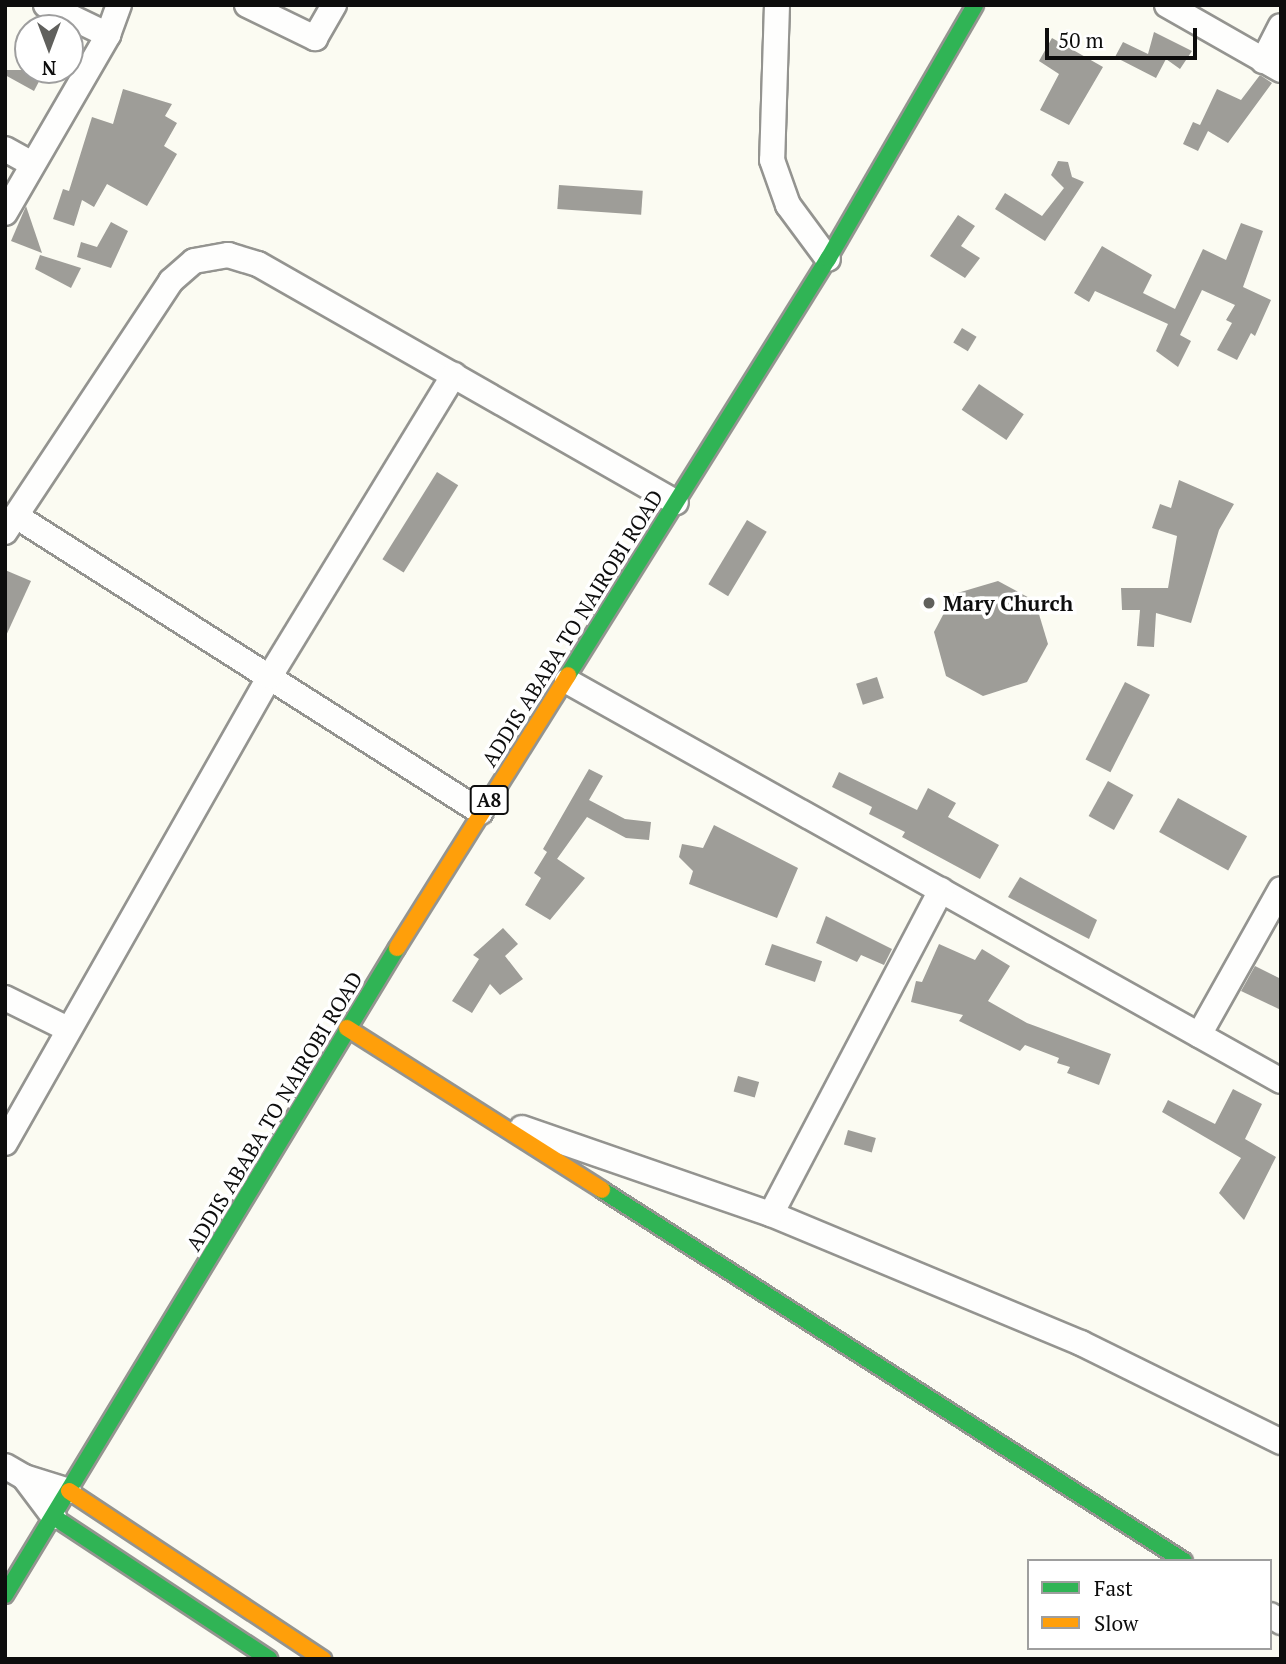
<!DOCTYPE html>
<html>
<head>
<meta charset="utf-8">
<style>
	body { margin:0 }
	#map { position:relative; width:1286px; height:1664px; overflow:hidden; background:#fbfbf2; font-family:"PT Serif",serif }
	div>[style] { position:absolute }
	.building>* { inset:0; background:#9e9d98; transform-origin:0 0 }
	.roads { filter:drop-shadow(2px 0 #949490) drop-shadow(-2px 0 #949490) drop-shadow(0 2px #949490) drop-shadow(0 -2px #949490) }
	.street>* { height:24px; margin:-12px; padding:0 12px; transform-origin:12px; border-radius:12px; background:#fefefd }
	.fast>* { height:16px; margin:-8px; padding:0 8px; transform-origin:8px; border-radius:8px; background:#30b455 }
	.slow>* { height:16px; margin:-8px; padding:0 8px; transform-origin:8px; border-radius:8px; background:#ff9f0a }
	.dots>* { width:19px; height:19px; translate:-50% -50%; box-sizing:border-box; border:4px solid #fff; border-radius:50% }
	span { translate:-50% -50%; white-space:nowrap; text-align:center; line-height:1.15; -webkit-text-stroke:7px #fff; paint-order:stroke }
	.shield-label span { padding:2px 5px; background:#fff; border:2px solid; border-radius:5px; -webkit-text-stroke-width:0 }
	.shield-label { font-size:19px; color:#0d0d0d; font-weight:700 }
	.poi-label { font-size:21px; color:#0d0d0d; font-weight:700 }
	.left { translate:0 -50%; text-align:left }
	.street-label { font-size:21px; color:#0d0d0d }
	.frame { position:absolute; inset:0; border:7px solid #0d0d0d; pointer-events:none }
	.legend { position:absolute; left:1027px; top:1559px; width:245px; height:91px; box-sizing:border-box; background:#fff; border:2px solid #9e9e9e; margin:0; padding:9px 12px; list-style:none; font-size:21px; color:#0d0d0d }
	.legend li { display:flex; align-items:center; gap:14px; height:35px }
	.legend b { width:35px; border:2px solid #9e9e9e }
	.north { position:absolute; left:14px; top:14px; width:70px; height:70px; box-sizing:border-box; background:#fff; border:2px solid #9e9e9e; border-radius:50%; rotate:180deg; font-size:19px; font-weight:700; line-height:28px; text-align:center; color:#0d0d0d }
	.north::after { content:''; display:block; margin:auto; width:24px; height:32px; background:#60605d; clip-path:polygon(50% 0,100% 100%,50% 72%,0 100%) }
	.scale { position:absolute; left:1045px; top:28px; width:152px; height:32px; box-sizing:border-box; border:4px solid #0d0d0d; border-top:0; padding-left:9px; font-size:21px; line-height:24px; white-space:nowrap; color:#0d0d0d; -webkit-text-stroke:5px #fff; paint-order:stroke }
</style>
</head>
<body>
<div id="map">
	<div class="building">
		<i style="clip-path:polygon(1154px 32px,1192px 51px,1180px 69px,1166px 59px,1156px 78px,1115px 57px,1123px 42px,1148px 54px)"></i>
		<i style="clip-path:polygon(1052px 38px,1103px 67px,1069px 125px,1040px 110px,1059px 74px,1039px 61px)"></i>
		<i style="clip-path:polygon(5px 70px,45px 70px,34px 91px,5px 75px)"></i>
		<i style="clip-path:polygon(1260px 75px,1272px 83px,1228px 143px,1208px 131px,1198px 151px,1183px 144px,1193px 122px,1200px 125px,1217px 89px,1241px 100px)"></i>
		<i style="clip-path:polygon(123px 89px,172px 104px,165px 116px,177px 123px,164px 146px,177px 154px,147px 206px,107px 184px,94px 207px,82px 200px,74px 226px,53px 219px,63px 189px,69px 191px,92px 117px,113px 124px)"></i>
		<i style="clip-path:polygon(1058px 161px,1068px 162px,1072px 177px,1084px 182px,1045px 241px,995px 209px,1005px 193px,1042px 216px,1064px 188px,1051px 175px)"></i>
		<i style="left:559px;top:185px;width:84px;height:24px;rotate:4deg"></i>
		<i style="clip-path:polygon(26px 206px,42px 253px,11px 241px)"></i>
		<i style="clip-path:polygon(958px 215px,975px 226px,961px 246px,980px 258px,965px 278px,930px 256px)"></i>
		<i style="clip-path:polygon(111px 222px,128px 231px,111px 268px,77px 257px,81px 242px,97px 247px)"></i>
		<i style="clip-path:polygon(1241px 223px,1263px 231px,1243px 287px,1271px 300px,1255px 336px,1251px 333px,1237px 360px,1217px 350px,1232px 323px,1226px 320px,1235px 305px,1202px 290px,1180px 335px,1191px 341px,1178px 367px,1156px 351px,1168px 324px,1095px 291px,1089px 302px,1074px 293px,1102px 246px,1152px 275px,1143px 293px,1175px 309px,1203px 249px,1226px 260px)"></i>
		<i style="clip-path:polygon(40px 255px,81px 268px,71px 288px,35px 269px)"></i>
		<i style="left:962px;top:328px;width:17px;height:17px;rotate:31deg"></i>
		<i style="left:979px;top:384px;width:54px;height:31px;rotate:34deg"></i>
		<i style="left:437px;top:472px;width:25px;height:103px;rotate:32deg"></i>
		<i style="clip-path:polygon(1179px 480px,1234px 504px,1219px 530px,1191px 623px,1156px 613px,1154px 647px,1137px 646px,1140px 610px,1122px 610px,1121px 588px,1168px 588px,1177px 536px,1152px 528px,1160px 504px,1171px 508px)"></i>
		<i style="left:747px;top:520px;width:23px;height:75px;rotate:31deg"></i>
		<i style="clip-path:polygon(5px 570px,31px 581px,5px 638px)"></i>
		<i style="clip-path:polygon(998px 581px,1035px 601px,1048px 644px,1027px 682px,983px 696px,946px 676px,934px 632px,954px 594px)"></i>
		<i style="left:877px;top:677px;width:22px;height:22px;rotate:72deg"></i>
		<i style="left:1125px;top:682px;width:28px;height:87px;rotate:27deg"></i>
		<i style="clip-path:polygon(589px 769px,603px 776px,589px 800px,625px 819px,651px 822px,649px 840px,626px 838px,587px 817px,557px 859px,553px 856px,585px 878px,550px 920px,525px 905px,541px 878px,534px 873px,547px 852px,543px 849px)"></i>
		<i style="clip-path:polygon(839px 772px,917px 810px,928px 788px,956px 803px,948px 817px,999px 845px,980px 879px,902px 837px,905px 832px,869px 814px,872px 807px,832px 787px)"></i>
		<i style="left:1108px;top:781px;width:29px;height:40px;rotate:29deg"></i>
		<i style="left:1178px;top:798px;width:79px;height:39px;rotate:29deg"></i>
		<i style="clip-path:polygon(714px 825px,798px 868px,777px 918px,689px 884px,693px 871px,679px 857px,682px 844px,703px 848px)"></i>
		<i style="clip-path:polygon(1020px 877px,1097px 920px,1089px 939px,1008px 897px)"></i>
		<i style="clip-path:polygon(826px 916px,892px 949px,884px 965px,861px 955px,857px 962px,816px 943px)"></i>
		<i style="clip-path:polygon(503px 928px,518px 944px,505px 956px,523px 979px,500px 995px,490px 984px,472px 1013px,452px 1001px,479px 959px,473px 955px)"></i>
		<i style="left:772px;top:944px;width:53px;height:22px;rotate:19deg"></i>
		<i style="clip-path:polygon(939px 944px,975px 960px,982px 949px,1010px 966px,988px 1001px,1027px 1023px,1111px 1054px,1099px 1085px,1067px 1073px,1070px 1067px,1057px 1063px,1059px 1058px,1025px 1045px,1020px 1051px,959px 1021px,963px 1015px,911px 1002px,916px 981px,922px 982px)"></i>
		<i style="clip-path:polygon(1255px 966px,1281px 979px,1281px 1010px,1241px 991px)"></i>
		<i style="left:738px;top:1076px;width:22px;height:16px;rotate:16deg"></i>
		<i style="clip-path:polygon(1233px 1089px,1262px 1104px,1245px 1139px,1276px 1157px,1244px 1220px,1219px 1193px,1241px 1158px,1162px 1112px,1168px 1100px,1215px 1124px)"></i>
		<i style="left:848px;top:1130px;width:29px;height:15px;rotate:16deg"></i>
	</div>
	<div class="roads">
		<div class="street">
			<i style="left:46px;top:5px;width:69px;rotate:25.8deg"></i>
			<i style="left:247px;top:5px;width:76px;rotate:25.9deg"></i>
			<i style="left:315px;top:38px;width:38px;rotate:-60deg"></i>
			<i style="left:777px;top:5px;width:155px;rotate:91.8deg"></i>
			<i style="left:772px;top:160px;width:48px;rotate:70.4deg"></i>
			<i style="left:788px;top:205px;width:67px;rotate:53.5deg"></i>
			<i style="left:1167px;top:5px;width:131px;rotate:29.7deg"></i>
			<i style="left:1263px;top:61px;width:39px;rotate:-63deg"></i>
			<i style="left:5px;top:149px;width:31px;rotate:29deg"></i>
			<i style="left:5px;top:213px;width:206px;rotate:-59.9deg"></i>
			<i style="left:108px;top:35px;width:32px;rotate:-70deg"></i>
			<i style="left:16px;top:516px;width:551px;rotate:32.48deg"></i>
			<i style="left:5px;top:532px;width:301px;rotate:-56.5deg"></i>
			<i style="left:171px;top:281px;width:30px;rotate:-41deg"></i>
			<i style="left:194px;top:261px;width:35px;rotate:-10deg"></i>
			<i style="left:228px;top:255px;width:31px;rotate:17deg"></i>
			<i style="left:258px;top:264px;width:481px;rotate:29.7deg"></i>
			<i style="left:567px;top:681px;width:818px;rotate:29.26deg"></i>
			<i style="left:5px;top:998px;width:70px;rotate:26.2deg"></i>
			<i style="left:1199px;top:1035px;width:167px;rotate:-60.7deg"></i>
			<i style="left:522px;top:1128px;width:263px;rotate:19.1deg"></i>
			<i style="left:771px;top:1214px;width:336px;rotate:22.6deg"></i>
			<i style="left:1081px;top:1343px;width:223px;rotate:26.3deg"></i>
			<i style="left:5px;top:1143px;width:537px;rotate:-60.43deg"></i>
			<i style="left:270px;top:676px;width:353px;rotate:-58.6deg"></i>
			<i style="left:771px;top:1214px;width:366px;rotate:-62.3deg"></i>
			<i style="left:5px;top:1466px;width:22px;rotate:30deg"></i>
			<i style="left:54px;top:1517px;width:50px;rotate:-126.9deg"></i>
			<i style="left:24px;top:1477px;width:47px;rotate:17.3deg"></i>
			<i style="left:1270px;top:1615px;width:13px;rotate:32deg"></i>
		</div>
		<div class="fast">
			<i style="left:568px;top:675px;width:491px;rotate:-58deg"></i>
			<i style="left:828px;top:259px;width:293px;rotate:-59.9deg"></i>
			<i style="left:602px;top:1190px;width:690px;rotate:32.52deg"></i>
			<i style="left:54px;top:1517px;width:258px;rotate:33.4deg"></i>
			<i style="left:5px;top:1595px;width:756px;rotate:-58.79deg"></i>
		</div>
		<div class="slow">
			<i style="left:397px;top:948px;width:322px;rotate:-57.9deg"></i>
			<i style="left:347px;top:1028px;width:302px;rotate:32.4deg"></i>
			<i style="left:69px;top:1491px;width:305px;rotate:33.5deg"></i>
		</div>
	</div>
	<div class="dots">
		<i style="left:929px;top:603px;background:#60605d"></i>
	</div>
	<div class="shield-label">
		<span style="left:489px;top:800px">A8</span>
	</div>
	<div class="poi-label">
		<span class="left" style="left:943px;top:603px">Mary Church</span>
	</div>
	<div class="street-label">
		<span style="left:572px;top:628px;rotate:-58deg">ADDIS ABABA TO NAIROBI ROAD</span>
		<span style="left:274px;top:1111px;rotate:-59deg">ADDIS ABABA TO NAIROBI ROAD</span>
	</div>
	<div class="frame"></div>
	<ul class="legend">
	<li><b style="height:9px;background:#30b455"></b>Fast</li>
	<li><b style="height:9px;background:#ff9f0a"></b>Slow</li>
	</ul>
	<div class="north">N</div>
	<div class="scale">50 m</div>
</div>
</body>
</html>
